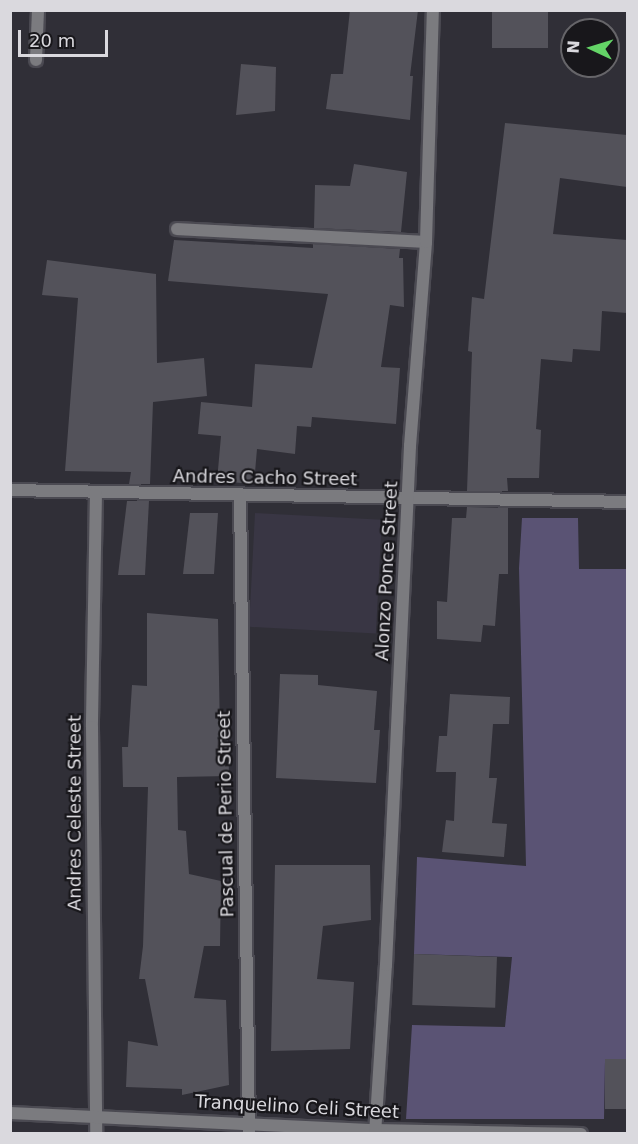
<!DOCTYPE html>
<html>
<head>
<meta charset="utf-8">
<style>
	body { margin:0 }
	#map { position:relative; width:638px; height:1144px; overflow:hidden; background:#302f37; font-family:"DejaVu Sans",sans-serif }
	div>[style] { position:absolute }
	.built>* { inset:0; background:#393644; transform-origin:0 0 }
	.forest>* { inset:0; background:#5a5374 }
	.building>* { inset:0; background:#53525a; transform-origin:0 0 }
	.roads { filter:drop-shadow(2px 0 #4b4a52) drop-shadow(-2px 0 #4b4a52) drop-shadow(0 2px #4b4a52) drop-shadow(0 -2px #4b4a52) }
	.minor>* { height:12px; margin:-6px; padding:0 6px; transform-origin:6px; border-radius:6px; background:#7b7b7f }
	.tertiary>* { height:12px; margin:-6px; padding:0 6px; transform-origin:6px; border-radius:6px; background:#7b7b7f }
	span { translate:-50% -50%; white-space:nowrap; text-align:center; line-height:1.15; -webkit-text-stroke:4.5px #18171b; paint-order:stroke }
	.street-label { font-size:18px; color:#dad9de }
	.frame { position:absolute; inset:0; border:12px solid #dad9de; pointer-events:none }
	.north { position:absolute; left:560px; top:18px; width:60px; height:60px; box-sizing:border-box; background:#18171b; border:2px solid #666569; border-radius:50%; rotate:274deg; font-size:16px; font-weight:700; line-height:24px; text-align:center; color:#dad9de }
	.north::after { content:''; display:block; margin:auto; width:21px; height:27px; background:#64d467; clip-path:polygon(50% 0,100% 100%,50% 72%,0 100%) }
	.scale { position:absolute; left:18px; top:30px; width:90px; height:27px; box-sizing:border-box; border:3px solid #dad9de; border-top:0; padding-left:8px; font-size:18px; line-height:21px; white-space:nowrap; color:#dad9de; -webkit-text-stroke:4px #18171b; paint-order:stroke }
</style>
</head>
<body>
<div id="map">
	<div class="built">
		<i style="left:255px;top:513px;width:127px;height:114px;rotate:3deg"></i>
	</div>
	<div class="forest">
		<i style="clip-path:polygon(522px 518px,578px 518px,579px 569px,627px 569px,627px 1059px,605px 1061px,604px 1119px,406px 1119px,412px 1025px,505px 1027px,512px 957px,414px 954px,417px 857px,526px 866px,519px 568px)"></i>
	</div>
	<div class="building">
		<i style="clip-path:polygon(350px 10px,418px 10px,410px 76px,413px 76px,410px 120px,326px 109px,331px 74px,343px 74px)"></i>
		<i style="left:492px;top:10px;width:56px;height:38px"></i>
		<i style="clip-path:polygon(241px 64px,276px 67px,275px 111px,236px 115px)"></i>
		<i style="clip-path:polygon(505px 123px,627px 135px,627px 187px,560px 178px,553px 234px,627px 240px,627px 313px,602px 311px,600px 351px,573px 349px,572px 362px,541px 359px,536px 429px,541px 430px,539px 478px,507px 478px,508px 491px,467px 491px,472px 352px,468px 351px,472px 297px,484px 299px)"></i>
		<i style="clip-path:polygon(354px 164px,407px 172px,401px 232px,314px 228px,315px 185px,350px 186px)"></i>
		<i style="clip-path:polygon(174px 240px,313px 248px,313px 244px,400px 249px,399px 258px,403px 258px,404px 307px,390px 305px,381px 367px,400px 368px,396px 424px,312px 417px,311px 427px,297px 426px,295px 454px,257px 449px,254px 484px,217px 481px,221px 436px,198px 434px,201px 402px,252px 407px,255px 364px,312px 368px,328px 294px,168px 281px)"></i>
		<i style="clip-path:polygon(47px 260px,156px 274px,157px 363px,204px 358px,207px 396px,153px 402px,150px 484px,129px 484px,131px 472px,65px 471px,78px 298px,42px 295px)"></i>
		<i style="clip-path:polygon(127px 501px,149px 501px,145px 575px,118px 575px)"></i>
		<i style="clip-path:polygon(467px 507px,508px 508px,508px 574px,499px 574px,495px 626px,483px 625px,481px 642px,437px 639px,437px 601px,447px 602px,452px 518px,466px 518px)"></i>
		<i style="clip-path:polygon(190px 513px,218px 513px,214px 574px,183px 574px)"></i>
		<i style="clip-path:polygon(147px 613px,218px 619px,220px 736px,228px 736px,229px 776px,177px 777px,178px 830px,186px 831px,189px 874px,221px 881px,220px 946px,204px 946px,194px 998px,226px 1000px,229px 1085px,182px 1095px,182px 1089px,126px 1087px,128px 1041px,158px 1046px,145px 979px,139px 979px,143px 946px,148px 787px,123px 787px,122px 747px,128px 747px,132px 685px,147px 686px)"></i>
		<i style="clip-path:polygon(280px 674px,318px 675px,318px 685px,377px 691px,374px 730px,380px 730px,376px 783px,276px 778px)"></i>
		<i style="clip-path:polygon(450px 694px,510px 697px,509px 724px,493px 724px,489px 778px,497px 778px,492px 823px,507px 824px,504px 857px,442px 852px,446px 820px,454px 821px,456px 772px,436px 772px,439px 736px,447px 736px)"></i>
		<i style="clip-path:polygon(275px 865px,370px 865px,371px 920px,323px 926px,317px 979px,354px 982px,350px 1049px,271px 1051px)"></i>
		<i style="left:414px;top:954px;width:83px;height:51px;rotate:2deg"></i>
		<i style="left:627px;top:1059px;width:50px;height:22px;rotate:90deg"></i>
	</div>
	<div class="roads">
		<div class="minor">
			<i style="left:36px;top:60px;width:50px;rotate:-87.7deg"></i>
			<i style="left:177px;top:229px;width:249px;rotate:3deg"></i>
			<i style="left:10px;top:490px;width:618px;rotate:1.11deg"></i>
			<i style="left:96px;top:492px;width:235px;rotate:91deg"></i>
			<i style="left:92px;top:727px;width:407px;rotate:89.4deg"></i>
			<i style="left:240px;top:495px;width:639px;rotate:89.19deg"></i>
			<i style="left:10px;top:1113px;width:365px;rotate:2.7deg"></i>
			<i style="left:375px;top:1130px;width:206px;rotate:1.1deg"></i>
		</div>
		<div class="tertiary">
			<i style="left:375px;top:1134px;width:169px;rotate:-86.3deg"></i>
			<i style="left:386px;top:965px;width:520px;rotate:-87.35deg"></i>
			<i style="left:410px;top:446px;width:205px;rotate:-85.5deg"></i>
			<i style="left:426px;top:242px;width:232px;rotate:-88.3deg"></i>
		</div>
	</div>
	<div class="street-label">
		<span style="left:265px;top:478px;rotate:1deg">Andres Cacho Street</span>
		<span style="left:387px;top:571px;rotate:-87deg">Alonzo Ponce Street</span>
		<span style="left:75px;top:813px;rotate:-90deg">Andres Celeste Street</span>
		<span style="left:226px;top:814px;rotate:-91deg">Pascual de Perio Street</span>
		<span style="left:297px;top:1107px;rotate:3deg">Tranquelino Celi Street</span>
	</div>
	<div class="frame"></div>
	<div class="north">N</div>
	<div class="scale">20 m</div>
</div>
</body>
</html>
